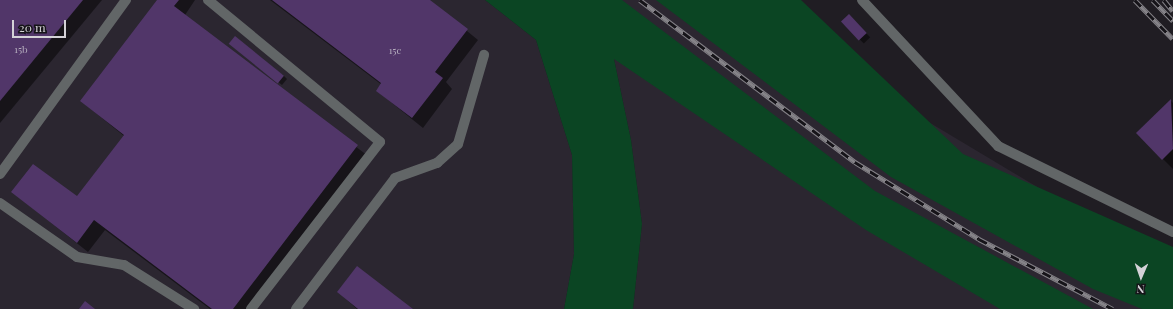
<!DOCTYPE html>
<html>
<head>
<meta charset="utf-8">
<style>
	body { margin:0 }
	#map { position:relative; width:1173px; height:309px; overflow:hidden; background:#201d23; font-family:"Playfair Display",serif }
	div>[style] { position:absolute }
	.built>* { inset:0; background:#2b2630 }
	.green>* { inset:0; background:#0b4523 }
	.shadow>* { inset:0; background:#0007; transform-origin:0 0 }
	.building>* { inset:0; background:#513669; transform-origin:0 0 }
	.minor>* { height:10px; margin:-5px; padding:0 5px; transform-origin:5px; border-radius:5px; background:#626667 }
	.rail>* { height:4.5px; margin-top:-2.25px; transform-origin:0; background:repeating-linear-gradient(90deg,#161419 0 9px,#858388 0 18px); box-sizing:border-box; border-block:1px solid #858388 }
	span { translate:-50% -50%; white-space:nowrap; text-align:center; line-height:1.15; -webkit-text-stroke:3px #161419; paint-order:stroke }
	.number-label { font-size:10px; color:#b3abbc }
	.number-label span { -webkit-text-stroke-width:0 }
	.north { position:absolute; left:1121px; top:257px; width:40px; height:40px; -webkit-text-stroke:3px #161419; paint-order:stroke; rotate:182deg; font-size:11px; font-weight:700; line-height:16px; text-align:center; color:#d4d2d7 }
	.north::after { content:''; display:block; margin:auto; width:14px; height:18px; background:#d4d2d7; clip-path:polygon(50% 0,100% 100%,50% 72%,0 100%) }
	.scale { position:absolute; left:12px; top:20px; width:54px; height:18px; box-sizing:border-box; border:2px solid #d4d2d7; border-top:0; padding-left:5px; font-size:12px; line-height:14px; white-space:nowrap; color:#d4d2d7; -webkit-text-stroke:3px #161419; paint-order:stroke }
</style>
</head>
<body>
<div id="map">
	<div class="built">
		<i style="clip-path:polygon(0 0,485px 0,536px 40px,588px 0,772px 0,835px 66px,1114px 233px,1173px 309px,633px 309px,642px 224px,631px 140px,614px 59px,536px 40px,572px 155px,574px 254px,564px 309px,0 309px)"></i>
	</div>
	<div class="green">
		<i style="clip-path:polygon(485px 0,622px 0,875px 191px,1093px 309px,1000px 309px,866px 230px,614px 59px,631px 140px,642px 224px,633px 309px,564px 309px,574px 254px,572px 155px,536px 40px)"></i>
		<i style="clip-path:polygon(656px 0,801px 0,963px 154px,1173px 247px,1173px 309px,1142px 309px,1093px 289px,891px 177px)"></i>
	</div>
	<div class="shadow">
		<i style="clip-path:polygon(0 0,102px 0,0 123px)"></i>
		<i style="clip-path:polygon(159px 0,195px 0,185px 15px,368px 156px,251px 309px,210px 309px,105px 230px,88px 252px,12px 192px,77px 198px,124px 136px,81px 101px)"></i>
		<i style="clip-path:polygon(270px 0,429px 0,478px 40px,446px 82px,452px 89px,423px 128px,377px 91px,382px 85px)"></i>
		<i style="left:849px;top:16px;width:30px;height:9px;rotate:45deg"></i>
		<i style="clip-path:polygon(234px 47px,283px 75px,287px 79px,282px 85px)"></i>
		<i style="clip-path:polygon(1171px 101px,1173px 103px,1173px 169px,1137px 133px)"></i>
		<i style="clip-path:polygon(338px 292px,411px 309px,357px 309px)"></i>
	</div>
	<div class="building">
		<i style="clip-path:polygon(0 0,83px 0,0 101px)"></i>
		<i style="clip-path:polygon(157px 0,179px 0,174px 6px,358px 145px,233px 309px,212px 309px,94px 220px,77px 243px,11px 192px,33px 164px,77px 196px,124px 135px,80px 101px)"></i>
		<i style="clip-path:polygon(272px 0,430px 0,468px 29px,435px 72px,443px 78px,412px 118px,376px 91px,381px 83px)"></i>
		<i style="left:849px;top:14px;width:26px;height:11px;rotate:47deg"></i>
		<i style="left:235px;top:36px;width:63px;height:10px;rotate:39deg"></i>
		<i style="clip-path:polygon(1171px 99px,1173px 149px,1162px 160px,1136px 133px)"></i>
		<i style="clip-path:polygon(357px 266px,413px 309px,358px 309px,337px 292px)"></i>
		<i style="clip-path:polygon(85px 301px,95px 309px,79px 309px)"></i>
	</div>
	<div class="minor">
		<i style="left:208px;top:0;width:223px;rotate:39.5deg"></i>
		<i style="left:380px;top:142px;width:211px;rotate:127.7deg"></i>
		<i style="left:862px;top:0;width:200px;rotate:47deg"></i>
		<i style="left:998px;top:146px;width:195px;rotate:26.2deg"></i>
		<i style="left:0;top:174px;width:215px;rotate:-54.1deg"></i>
		<i style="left:0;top:203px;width:94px;rotate:35deg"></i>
		<i style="left:77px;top:257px;width:48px;rotate:9.7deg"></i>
		<i style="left:124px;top:265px;width:83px;rotate:32.2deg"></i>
		<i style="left:296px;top:309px;width:164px;rotate:-52.9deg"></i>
		<i style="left:395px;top:178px;width:45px;rotate:-19.7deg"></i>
		<i style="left:437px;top:163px;width:28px;rotate:-42deg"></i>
		<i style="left:458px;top:144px;width:93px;rotate:-73.7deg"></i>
	</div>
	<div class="rail">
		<i style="left:640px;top:0;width:269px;rotate:37deg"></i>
		<i style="left:855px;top:162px;width:146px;rotate:31.8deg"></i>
		<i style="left:979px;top:239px;width:151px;rotate:27.6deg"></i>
		<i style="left:1135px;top:0;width:54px;rotate:45.7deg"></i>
		<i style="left:1153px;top:0;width:29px;rotate:46deg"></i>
		<i style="left:1164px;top:0;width:14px;rotate:51deg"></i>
	</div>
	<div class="number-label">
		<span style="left:21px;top:50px">15b</span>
		<span style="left:395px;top:51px">15c</span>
	</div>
	<div class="north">N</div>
	<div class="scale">20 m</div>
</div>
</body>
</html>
